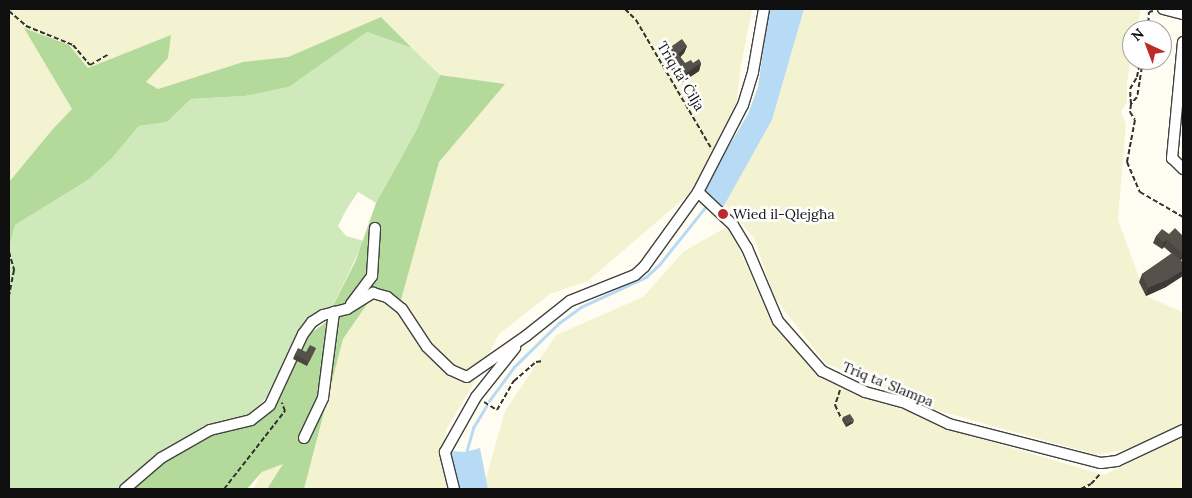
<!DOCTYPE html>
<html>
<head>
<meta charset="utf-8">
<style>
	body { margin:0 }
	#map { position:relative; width:1192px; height:498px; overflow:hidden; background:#fffdf1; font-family:Lora,serif }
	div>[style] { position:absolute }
	.farmland>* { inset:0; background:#f4f3d1 }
	.green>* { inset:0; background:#d0e9bb }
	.forest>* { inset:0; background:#b3d99b }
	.water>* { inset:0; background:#b7daf5 }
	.stream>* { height:2.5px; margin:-1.25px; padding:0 1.25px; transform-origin:1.25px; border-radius:1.25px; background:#b7daf5 }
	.path>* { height:2px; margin-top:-1px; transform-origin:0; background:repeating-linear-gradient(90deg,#313131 0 5px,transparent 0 7.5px) }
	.roads { filter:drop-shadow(1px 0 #424242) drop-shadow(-1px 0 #424242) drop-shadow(0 1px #424242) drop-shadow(0 -1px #424242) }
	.minor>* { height:10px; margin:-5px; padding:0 5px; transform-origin:5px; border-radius:5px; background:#fff }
	.wall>* { inset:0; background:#4b4640 }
	.shaded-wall>* { inset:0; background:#3d3934 }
	.building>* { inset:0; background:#57514b }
	.dots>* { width:14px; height:14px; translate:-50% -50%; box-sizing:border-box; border:2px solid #fff; border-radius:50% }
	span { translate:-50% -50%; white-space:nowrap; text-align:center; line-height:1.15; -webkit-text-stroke:5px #fff; paint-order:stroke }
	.street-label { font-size:14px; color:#0f0f0f }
	.poi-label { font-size:14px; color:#0f0f0f }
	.left { translate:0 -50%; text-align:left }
	.frame { position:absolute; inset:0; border:10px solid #0f0f0f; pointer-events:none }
	.north { position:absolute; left:1122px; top:20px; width:50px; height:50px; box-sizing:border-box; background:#fff; border:1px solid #9f9f9f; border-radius:50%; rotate:317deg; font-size:14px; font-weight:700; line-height:20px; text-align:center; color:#0f0f0f }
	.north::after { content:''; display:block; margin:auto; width:18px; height:22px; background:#bc2b2a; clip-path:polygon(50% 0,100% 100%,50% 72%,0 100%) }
</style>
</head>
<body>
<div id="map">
	<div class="farmland">
		<i style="clip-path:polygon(9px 9px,752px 9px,741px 65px,736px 106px,717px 149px,687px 196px,588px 281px,550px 294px,499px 334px,472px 387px,446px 430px,444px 452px,451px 489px,304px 489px,343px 339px,376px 290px,401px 300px,439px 162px,504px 84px,440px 75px,381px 17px,288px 57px,243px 62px,158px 89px,145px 83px,168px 58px,170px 36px,88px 68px,69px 45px,25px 28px,72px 109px,52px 130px,9px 182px)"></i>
		<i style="clip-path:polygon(804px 9px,1141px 9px,1136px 30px,1132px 30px,1132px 53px,1127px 82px,1127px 102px,1121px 112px,1126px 124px,1118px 220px,1146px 296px,1180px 311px,1183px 315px,1183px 426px,1136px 447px,1097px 455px,936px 410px,825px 363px,774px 297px,754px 238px,724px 204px,772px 120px)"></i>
		<i style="clip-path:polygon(729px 226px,773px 325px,814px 368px,853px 394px,898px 403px,958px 432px,1104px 475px,1183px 436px,1183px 489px,483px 489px,505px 411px,556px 335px,643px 297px,684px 251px)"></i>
		<i style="clip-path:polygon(284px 464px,267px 489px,253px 489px,262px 472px)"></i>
	</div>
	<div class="green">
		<i style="clip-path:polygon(367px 32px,412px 48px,440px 75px,417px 129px,376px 203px,358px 192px,346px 210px,338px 226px,346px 236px,364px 241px,331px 310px,299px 334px,275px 388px,248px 418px,204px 426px,166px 451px,119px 489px,9px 489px,9px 248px,15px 225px,88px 180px,112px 158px,139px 126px,167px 122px,191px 99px,245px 96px,289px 87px)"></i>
	</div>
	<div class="forest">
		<i style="clip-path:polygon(381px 17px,412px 48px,367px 32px,289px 87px,245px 96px,191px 99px,167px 122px,139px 126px,112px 158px,88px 180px,15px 225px,9px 248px,9px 182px,52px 130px,72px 109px,24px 28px,69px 45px,88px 68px,171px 35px,168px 58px,146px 82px,158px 89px,243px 62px,288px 57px)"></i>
		<i style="clip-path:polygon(440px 75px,505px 84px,439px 162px,401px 300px,376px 291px,343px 339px,304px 489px,267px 489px,283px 464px,262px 472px,247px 489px,127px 489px,195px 437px,266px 413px,307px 336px,329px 320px,331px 310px,356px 260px,376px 203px,417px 129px)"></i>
	</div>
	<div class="water">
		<i style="clip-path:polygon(769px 9px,804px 9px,772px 120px,722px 209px,707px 195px,704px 188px,748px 114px,758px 87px)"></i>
		<i style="clip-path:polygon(480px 448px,488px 489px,458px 489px,450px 451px,466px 452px)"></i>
	</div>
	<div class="stream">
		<i style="left:489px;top:401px;width:42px;rotate:-53.7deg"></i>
		<i style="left:514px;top:367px;width:63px;rotate:-44.4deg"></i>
		<i style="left:559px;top:323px;width:27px;rotate:-36deg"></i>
		<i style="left:581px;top:307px;width:72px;rotate:-24.8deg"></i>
		<i style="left:646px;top:277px;width:18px;rotate:-43deg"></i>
		<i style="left:659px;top:265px;width:77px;rotate:-51.3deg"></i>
		<i style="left:466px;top:453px;width:26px;rotate:-74deg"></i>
		<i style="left:473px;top:428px;width:26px;rotate:-59deg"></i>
	</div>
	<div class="path">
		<i style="left:625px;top:9px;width:16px;rotate:45deg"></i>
		<i style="left:636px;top:20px;width:148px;rotate:59.6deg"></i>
		<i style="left:9px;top:11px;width:23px;rotate:41deg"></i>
		<i style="left:26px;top:26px;width:51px;rotate:22deg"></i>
		<i style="left:73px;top:45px;width:26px;rotate:50deg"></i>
		<i style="left:90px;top:65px;width:22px;rotate:-30deg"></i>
		<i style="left:1143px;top:30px;width:6px;rotate:-39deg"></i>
		<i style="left:1148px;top:30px;width:18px;rotate:-87deg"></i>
		<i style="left:1149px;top:12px;width:4px;rotate:-14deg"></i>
		<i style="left:1143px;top:60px;width:37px;rotate:99deg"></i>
		<i style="left:1137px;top:97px;width:9px;rotate:131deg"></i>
		<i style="left:1131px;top:104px;width:8px;rotate:97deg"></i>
		<i style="left:1130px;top:112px;width:9px;rotate:58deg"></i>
		<i style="left:1135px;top:120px;width:43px;rotate:100.8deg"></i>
		<i style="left:1127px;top:162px;width:33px;rotate:67deg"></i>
		<i style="left:1140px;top:192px;width:50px;rotate:30.2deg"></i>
		<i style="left:1131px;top:104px;width:15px;rotate:-94deg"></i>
		<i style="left:1130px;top:89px;width:14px;rotate:-60deg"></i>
		<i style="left:1137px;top:77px;width:17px;rotate:-80deg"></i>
		<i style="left:9px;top:252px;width:19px;rotate:74deg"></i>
		<i style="left:14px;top:270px;width:25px;rotate:101deg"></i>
		<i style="left:840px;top:390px;width:16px;rotate:108deg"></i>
		<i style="left:835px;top:405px;width:14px;rotate:65deg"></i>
		<i style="left:484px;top:402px;width:15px;rotate:32deg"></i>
		<i style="left:497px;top:410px;width:34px;rotate:-60deg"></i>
		<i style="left:514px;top:381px;width:29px;rotate:-41deg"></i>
		<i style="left:536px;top:362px;width:7px;rotate:-8deg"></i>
		<i style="left:224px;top:489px;width:99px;rotate:-52deg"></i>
		<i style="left:285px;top:411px;width:9px;rotate:-111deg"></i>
		<i style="left:1081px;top:489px;width:11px;rotate:-27deg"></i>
		<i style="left:1091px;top:484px;width:15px;rotate:-48deg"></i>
	</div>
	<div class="roads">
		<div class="minor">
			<i style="left:1163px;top:9px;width:21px;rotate:14deg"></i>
			<i style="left:1183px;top:42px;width:117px;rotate:95.4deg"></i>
			<i style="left:1172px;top:158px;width:16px;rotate:45deg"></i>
			<i style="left:698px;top:192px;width:48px;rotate:43.3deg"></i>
			<i style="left:733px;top:225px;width:27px;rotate:59deg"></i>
			<i style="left:747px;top:248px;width:79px;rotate:67deg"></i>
			<i style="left:778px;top:321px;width:67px;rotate:48.7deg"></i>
			<i style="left:822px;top:371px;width:48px;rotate:26deg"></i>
			<i style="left:865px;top:392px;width:39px;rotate:15deg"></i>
			<i style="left:903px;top:402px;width:51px;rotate:25.6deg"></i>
			<i style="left:949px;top:424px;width:157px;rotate:14.4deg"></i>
			<i style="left:1101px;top:463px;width:16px;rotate:-7deg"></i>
			<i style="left:1117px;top:461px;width:73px;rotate:-25.2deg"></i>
			<i style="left:351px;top:304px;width:35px;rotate:-53deg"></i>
			<i style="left:372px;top:276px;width:48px;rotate:-86.4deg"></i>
			<i style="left:304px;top:438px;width:44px;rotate:-64.6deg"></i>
			<i style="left:323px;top:398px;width:87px;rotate:-82.7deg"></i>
			<i style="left:125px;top:489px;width:48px;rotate:-40.7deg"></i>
			<i style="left:161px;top:458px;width:56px;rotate:-29.7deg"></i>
			<i style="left:210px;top:430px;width:42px;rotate:-13.7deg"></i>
			<i style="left:251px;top:420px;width:24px;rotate:-38deg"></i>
			<i style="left:270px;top:405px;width:78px;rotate:-65.1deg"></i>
			<i style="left:303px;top:334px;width:15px;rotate:-53deg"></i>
			<i style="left:312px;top:322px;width:13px;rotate:-32deg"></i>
			<i style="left:323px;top:315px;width:25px;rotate:-14deg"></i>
			<i style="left:347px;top:309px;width:31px;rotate:-32deg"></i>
			<i style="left:373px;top:293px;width:15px;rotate:16deg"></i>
			<i style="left:387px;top:297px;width:19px;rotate:39deg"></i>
			<i style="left:402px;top:309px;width:45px;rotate:56.7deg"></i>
			<i style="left:427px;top:347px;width:33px;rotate:44deg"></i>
			<i style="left:451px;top:370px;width:17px;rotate:24deg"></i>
			<i style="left:467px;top:377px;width:72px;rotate:-34.8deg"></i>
			<i style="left:526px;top:336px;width:56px;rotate:-38.5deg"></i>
			<i style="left:570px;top:301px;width:70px;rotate:-21.8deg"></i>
			<i style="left:635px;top:275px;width:12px;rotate:-42deg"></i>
			<i style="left:644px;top:267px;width:92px;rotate:-54.2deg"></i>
			<i style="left:698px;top:192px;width:98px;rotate:-62.7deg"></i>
			<i style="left:743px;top:105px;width:34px;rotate:-73deg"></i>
			<i style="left:753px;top:72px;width:64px;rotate:-80.1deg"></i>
			<i style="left:454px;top:489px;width:38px;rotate:-104deg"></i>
			<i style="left:445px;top:452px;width:63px;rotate:-60.6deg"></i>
			<i style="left:476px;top:397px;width:63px;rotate:-51.5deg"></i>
		</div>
	</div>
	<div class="wall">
		<i style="clip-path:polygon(687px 46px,684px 53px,680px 57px,685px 63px,701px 63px,699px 71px,681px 83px,663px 58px,665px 51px)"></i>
		<i style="clip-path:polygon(1169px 234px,1183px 236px,1183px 259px,1181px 260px,1166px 287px,1146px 296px,1139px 282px,1142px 274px,1172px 254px,1164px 247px,1162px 249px,1153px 243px,1156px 236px)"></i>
		<i style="clip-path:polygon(316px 348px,307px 366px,293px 359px,295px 354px,306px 352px)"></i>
		<i style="clip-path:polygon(843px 417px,853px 423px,846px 427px,842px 420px)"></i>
	</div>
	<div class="shaded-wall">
		<i style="clip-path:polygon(687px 46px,684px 53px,676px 62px,678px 54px)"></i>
		<i style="clip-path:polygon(701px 63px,699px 71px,681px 83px,683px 75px)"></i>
		<i style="clip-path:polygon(1167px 240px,1164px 247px,1162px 249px,1164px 242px)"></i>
		<i style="clip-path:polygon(1183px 270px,1183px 276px,1166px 287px,1146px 296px,1148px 288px)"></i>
		<i style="clip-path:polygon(854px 420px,853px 423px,846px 427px,847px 424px)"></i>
	</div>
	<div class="building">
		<i style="clip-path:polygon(682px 39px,687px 46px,678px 54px,685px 63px,691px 60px,693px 63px,699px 59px,701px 63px,683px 75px,665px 51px)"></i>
		<i style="clip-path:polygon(1175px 228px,1183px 236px,1183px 254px,1167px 240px,1164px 242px,1156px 236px,1162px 229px,1169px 234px)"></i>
		<i style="clip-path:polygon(1172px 253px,1183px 262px,1183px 270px,1169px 279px,1148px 288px,1142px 274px)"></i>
		<i style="clip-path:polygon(310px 345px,316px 348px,309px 362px,295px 354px,298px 348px,306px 352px)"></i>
		<i style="clip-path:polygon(850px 414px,854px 420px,847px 424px,843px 417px)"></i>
	</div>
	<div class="dots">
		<i style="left:723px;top:214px;background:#bc2b2a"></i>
	</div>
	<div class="street-label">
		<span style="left:681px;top:76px;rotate:59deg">Triq ta' Ċilja</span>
		<span style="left:888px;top:384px;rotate:22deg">Triq ta' Slampa</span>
	</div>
	<div class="poi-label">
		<span class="left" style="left:733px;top:214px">Wied il-Qlejgħa</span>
	</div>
	<div class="frame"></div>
	<div class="north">N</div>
</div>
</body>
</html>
